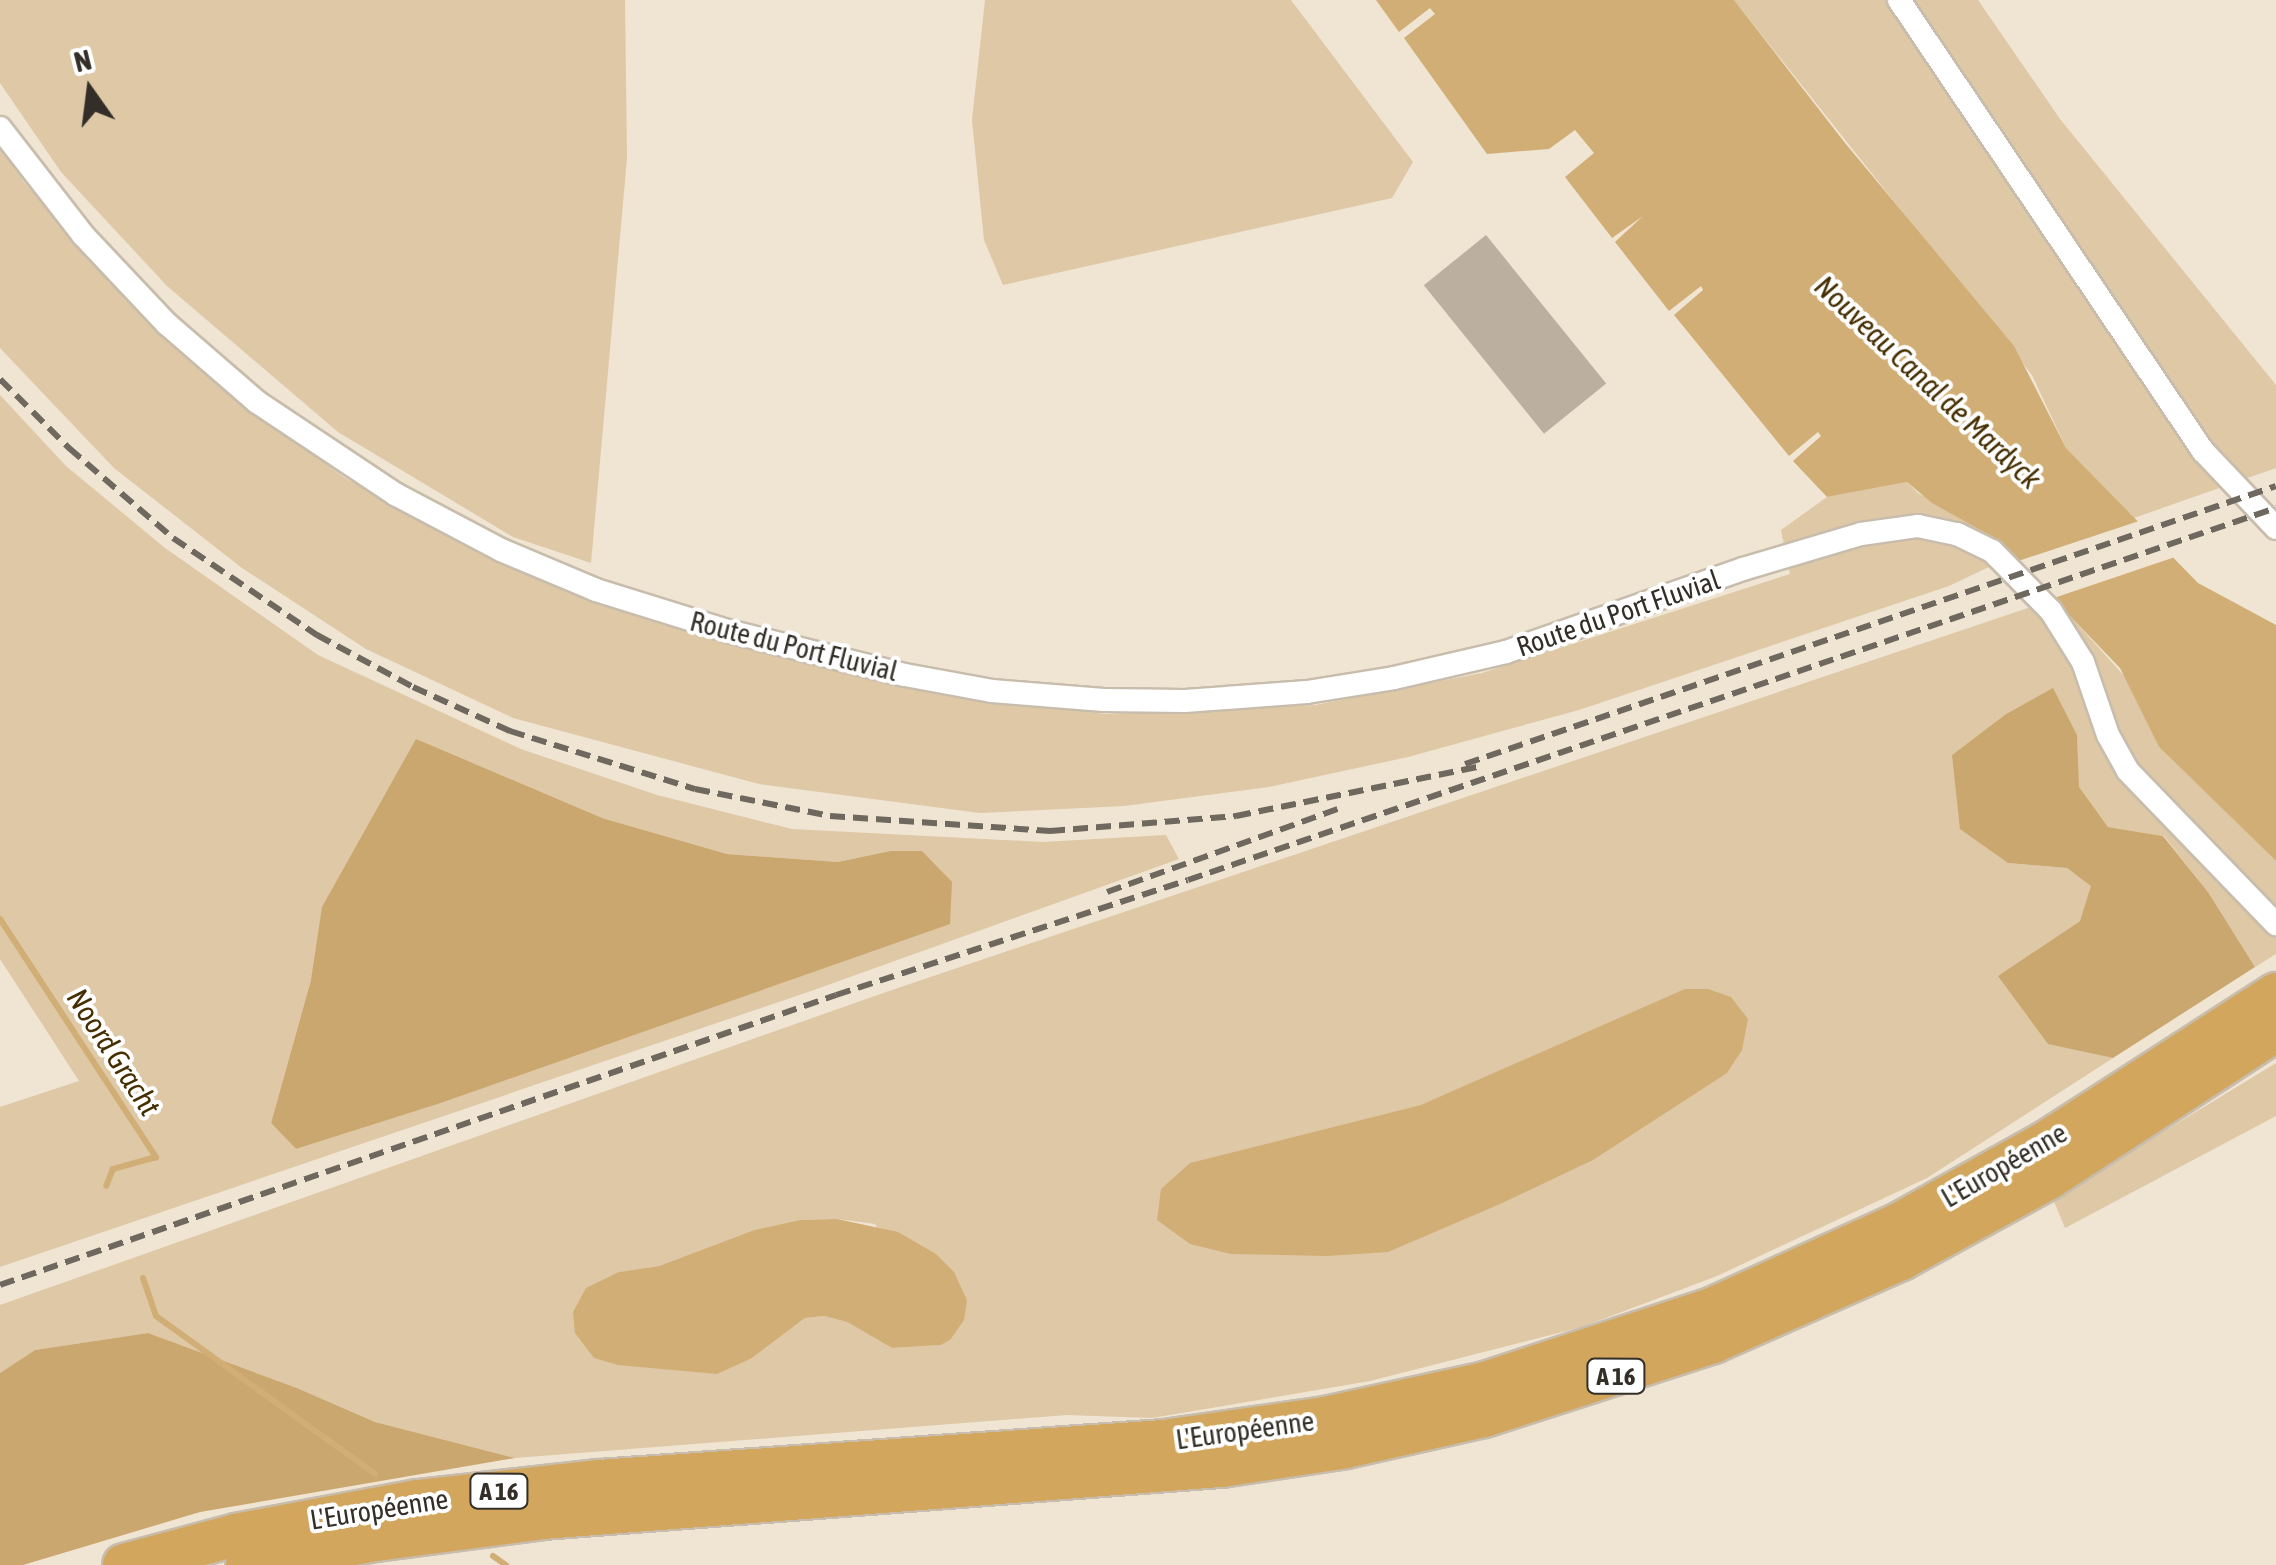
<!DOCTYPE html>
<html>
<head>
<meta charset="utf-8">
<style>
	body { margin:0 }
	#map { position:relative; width:2276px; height:1565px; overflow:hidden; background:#f0e4d3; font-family:"Asap Condensed",sans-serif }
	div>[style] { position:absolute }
	.green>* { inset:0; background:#dec8a6 }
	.forest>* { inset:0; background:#caa76f }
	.water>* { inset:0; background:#d1ae76 }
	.pier>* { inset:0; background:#f0e4d3 }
	.stream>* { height:6px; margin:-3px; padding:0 3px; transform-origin:3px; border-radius:3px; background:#d1ae76 }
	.building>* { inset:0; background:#bbb09f; transform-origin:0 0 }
	.roads { filter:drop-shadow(2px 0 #c8bdac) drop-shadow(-2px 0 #c8bdac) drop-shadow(0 2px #c8bdac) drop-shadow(0 -2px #c8bdac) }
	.minor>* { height:22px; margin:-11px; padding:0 11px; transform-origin:11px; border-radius:11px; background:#fff }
	.motorway>* { height:42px; margin:-21px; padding:0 21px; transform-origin:21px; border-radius:21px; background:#d2a65d }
	.rail>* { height:6px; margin-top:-3px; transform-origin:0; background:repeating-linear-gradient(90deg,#6e685e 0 15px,transparent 0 23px) }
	span { translate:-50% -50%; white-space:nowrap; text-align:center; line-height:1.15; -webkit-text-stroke:8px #fff; paint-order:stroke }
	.shield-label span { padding:2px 8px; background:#fff; border:2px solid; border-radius:8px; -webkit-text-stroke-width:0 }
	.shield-label { font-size:25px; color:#332f28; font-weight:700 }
	.street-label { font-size:28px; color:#332f28 }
	.water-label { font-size:30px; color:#452e00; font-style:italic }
	.north { position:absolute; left:40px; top:40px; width:100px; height:100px; -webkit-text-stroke:8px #fff; paint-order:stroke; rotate:346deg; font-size:28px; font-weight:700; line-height:40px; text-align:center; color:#332f28 }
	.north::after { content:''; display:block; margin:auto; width:35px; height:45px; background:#332f28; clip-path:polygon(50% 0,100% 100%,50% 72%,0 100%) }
</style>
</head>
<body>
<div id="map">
	<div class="green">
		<i style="clip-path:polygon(0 0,625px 0,627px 158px,591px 563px,513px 537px,338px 432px,167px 286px,61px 172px,0 83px)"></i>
		<i style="clip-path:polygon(985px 0,1291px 0,1413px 162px,1392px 198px,1003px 285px,984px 240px,972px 120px)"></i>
		<i style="clip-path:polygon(1734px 0,1978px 0,2060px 119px,2276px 385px,2276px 468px,2134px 518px,2066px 448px,2032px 375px)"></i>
		<i style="clip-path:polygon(0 147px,24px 182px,130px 303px,233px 397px,345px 478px,485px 556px,694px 632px,942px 694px,1106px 714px,1315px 705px,1482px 673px,1790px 574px,1781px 530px,1827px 497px,1907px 482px,1918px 493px,1981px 528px,2012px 556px,1949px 586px,1579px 710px,1408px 757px,1269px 787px,1124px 806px,980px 813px,759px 784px,513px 718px,366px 649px,242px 568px,114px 468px,0 348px)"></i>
		<i style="clip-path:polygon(evenodd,0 395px,66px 466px,165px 548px,318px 655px,521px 749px,657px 795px,792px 829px,1043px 842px,1166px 835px,1179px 859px,811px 991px,0 1267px,0 1107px,79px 1081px,0 959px,0 395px,602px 818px,727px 854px,838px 862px,890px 851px,790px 980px,441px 1103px,296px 1149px,271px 1123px,311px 980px,602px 818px)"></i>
		<i style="clip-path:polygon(evenodd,2055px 599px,2126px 678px,2159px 747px,2276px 861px,2276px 954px,2255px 967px,2208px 892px,2164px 836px,2108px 827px,2078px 787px,2077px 735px,2052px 689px,2006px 714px,1952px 755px,2008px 863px,2067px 868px,2092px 886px,2080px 921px,1999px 976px,2048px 1043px,2113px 1058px,1927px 1178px,1717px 1276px,1582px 1327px,1370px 1381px,1152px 1418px,1067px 1415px,515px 1458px,375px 1422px,297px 1388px,148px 1333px,35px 1350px,0 1373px,0 1305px,886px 992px,2055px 599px,837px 1219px,875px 1224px,950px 1340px,941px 1345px,892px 1348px,847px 1322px,824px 1316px,805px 1318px,752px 1358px,619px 1272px,659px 1266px,754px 1230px,800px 1220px,837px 1219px)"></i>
		<i style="clip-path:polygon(2276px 1063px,2276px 1116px,2065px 1228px,2053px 1199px)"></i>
	</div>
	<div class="forest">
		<i style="clip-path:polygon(2053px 688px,2077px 735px,2079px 787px,2108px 827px,2163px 836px,2208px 892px,2255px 967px,2113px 1058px,2048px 1044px,1998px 976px,2080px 921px,2091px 886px,2067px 868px,2008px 863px,1960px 829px,1952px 755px,2006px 714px)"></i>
		<i style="clip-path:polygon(416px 739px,602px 818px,727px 854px,838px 862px,890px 851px,922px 851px,952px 882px,950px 924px,441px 1103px,296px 1149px,271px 1123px,311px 980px,322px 907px)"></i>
		<i style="clip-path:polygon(148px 1333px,297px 1388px,375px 1422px,515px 1458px,200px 1512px,23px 1565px,0 1565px,0 1373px,35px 1350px)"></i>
	</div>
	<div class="water">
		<i style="clip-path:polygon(1376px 0,1734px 0,1845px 143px,2014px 346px,2066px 448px,2198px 583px,2276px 625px,2276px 861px,2159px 747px,2120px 668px,1995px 538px,1932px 503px,1907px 482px,1827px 497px,1793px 461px,1821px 436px,1818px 432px,1789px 456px,1674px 315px,1703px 290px,1701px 286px,1669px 311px,1615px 242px,1643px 216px,1612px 238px,1565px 177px,1594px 153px,1575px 130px,1549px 149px,1487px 154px,1404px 38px,1435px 14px,1430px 8px,1399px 32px)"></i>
		<i style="clip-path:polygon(1685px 989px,1708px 989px,1731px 997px,1748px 1019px,1742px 1050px,1727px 1073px,1593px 1160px,1500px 1204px,1388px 1252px,1327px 1256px,1231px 1254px,1190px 1244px,1157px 1220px,1161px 1189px,1190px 1163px,1421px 1105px)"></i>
		<i style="clip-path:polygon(837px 1219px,898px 1232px,936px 1254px,954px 1272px,967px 1300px,964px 1320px,950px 1340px,941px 1345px,892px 1348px,847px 1322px,824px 1316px,805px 1318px,752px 1358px,717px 1374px,618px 1365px,594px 1358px,575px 1333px,573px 1312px,586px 1288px,619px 1272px,659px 1266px,754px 1230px,800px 1220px)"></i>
	</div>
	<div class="pier">
		<i style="clip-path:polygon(2142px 520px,2178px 556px,2048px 600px,2012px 563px)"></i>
	</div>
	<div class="stream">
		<i style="left:0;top:919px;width:285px;rotate:56.8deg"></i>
		<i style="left:156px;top:1157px;width:45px;rotate:164.4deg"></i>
		<i style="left:113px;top:1169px;width:18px;rotate:112deg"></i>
		<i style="left:143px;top:1278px;width:40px;rotate:71.1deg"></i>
		<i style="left:156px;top:1316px;width:270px;rotate:35.8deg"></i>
		<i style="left:493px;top:1556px;width:16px;rotate:35deg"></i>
	</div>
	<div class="building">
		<i style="left:1486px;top:235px;width:191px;height:80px;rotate:51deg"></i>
	</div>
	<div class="roads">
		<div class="minor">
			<i style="left:1899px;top:0;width:544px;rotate:56.02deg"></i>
			<i style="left:2203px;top:451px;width:106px;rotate:46.5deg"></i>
			<i style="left:0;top:128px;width:135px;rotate:52.2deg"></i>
			<i style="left:83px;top:235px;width:122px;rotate:46.7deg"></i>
			<i style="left:167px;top:324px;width:119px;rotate:40.9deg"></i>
			<i style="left:257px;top:402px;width:166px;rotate:33.7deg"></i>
			<i style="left:395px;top:494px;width:120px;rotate:27.8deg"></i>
			<i style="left:501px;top:550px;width:103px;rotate:22.8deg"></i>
			<i style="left:596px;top:590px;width:138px;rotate:17.3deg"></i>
			<i style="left:728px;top:631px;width:182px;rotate:14deg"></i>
			<i style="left:905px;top:675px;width:88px;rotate:10.4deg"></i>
			<i style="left:992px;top:691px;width:112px;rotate:4.6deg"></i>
			<i style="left:1104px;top:700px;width:81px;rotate:0.7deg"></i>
			<i style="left:1185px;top:701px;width:122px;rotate:-4.2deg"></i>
			<i style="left:1307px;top:692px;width:88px;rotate:-9.1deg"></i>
			<i style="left:1394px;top:678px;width:115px;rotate:-13.1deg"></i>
			<i style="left:1506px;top:652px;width:251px;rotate:-19.3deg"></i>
			<i style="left:1743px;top:569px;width:123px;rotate:-16.5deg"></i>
			<i style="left:1861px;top:534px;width:58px;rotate:-8deg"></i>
			<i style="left:1918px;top:526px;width:40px;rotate:12deg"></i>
			<i style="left:1957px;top:534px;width:39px;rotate:26deg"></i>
			<i style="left:1992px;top:551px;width:84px;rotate:45.5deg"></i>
			<i style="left:2051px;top:611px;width:60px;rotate:57.9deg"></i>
			<i style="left:2083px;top:662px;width:77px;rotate:71.1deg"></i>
			<i style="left:2108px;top:735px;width:41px;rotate:60.9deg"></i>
			<i style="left:2128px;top:771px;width:213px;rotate:46deg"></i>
		</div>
		<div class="motorway">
			<i style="left:124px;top:1565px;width:116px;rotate:-15deg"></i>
			<i style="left:236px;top:1535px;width:185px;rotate:-10.6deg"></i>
			<i style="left:418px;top:1501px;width:182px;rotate:-6.3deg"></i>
			<i style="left:599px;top:1481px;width:566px;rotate:-4.05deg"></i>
			<i style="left:1164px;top:1441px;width:163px;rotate:-8.1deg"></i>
			<i style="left:1325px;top:1418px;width:164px;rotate:-12.3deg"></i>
			<i style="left:1485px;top:1383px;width:241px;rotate:-18.1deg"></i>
			<i style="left:1714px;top:1308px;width:205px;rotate:-24.4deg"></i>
			<i style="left:1901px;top:1223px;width:165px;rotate:-29.1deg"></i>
			<i style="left:2045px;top:1143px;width:275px;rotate:-32.8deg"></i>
			<i style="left:247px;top:1565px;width:131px;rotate:-11deg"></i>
			<i style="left:376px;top:1540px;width:168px;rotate:-7.5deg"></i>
			<i style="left:543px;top:1518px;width:680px;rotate:-4.39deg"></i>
			<i style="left:1221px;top:1466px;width:126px;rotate:-8.6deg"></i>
			<i style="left:1346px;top:1447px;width:141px;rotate:-12.7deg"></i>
			<i style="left:1484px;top:1416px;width:241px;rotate:-17.9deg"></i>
			<i style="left:1713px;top:1342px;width:206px;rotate:-23.8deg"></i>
			<i style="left:1901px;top:1259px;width:169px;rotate:-28.7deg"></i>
			<i style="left:2049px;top:1178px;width:271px;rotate:-33.1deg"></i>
		</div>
	</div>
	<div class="rail">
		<i style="left:0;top:379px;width:98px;rotate:45deg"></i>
		<i style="left:69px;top:448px;width:138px;rotate:40.9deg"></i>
		<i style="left:173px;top:538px;width:174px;rotate:34deg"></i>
		<i style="left:317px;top:635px;width:109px;rotate:28.4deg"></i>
		<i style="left:413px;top:687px;width:107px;rotate:24.4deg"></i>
		<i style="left:510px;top:731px;width:194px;rotate:17.4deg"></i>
		<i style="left:695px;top:789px;width:138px;rotate:11.3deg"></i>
		<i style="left:830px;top:816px;width:221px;rotate:3.9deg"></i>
		<i style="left:1050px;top:831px;width:187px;rotate:-4.6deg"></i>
		<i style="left:1236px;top:816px;width:251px;rotate:-11.5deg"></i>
		<i style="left:1465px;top:764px;width:857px;rotate:-18.92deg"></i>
		<i style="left:1107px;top:892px;width:245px;rotate:-19.8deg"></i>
		<i style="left:0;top:1285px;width:885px;rotate:-19.13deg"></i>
		<i style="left:836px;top:995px;width:370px;rotate:-18.1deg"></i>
		<i style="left:1188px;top:880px;width:1150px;rotate:-18.88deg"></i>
	</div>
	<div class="shield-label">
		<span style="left:1616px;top:1376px">A 16</span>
		<span style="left:499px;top:1491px">A 16</span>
	</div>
	<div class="street-label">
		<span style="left:1618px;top:613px;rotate:-19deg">Route du Port Fluvial</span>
		<span style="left:794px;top:646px;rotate:14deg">Route du Port Fluvial</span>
		<span style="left:2004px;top:1165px;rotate:-30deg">L'Européenne</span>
		<span style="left:1245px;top:1430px;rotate:-8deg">L'Européenne</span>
		<span style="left:379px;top:1509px;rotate:-9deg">L'Européenne</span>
	</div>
	<div class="water-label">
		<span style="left:1928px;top:382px;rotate:43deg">Nouveau Canal de Mardyck</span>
		<span style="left:114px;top:1052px;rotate:57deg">Noord Gracht</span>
	</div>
	<div class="north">N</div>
</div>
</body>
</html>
